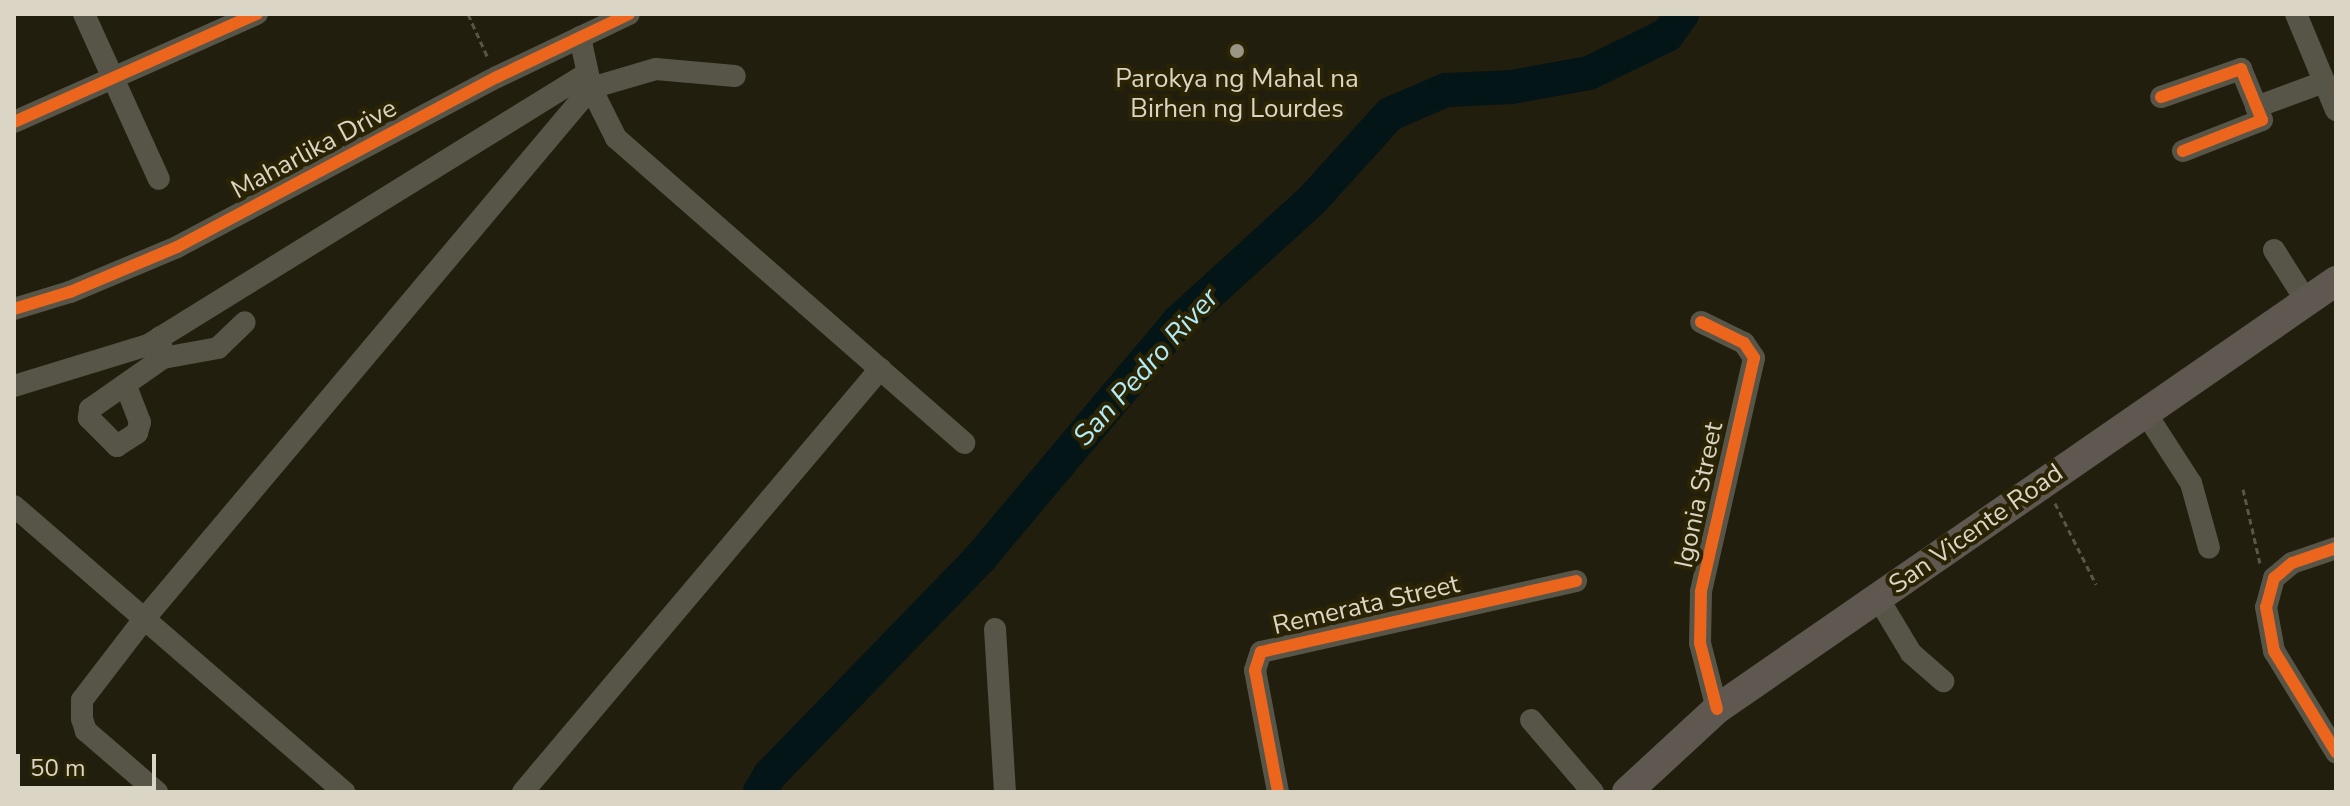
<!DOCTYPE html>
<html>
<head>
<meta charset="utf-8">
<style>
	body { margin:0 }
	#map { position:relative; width:2350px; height:806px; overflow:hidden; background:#221e0d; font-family:"Nunito Sans",sans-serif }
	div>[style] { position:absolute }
	.river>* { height:34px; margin:-17px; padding:0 17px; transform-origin:17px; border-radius:17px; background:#041517 }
	.path>* { height:3px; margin-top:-1.5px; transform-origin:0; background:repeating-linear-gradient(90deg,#58554a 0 6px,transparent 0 10px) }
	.minor>* { height:22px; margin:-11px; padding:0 11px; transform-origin:11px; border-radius:11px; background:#575448 }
	.major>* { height:30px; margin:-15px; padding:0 15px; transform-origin:15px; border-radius:15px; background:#5f5851 }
	.cycleway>* { height:12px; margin:-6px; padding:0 6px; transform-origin:6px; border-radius:6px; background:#eb651d }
	.dots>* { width:22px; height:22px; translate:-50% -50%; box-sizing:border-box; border:4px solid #2b2404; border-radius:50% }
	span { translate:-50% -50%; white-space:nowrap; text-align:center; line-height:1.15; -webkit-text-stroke:8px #2b2404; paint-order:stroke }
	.poi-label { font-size:26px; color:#dad5c4 }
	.street-label { font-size:26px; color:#dad5c4 }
	.water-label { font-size:28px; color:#b1ecf8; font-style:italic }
	.frame { position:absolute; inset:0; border:16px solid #dad5c4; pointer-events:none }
	.scale { position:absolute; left:16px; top:754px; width:140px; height:36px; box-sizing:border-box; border:4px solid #dad5c4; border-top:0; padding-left:10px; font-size:24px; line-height:28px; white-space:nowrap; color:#dad5c4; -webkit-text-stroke:6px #2b2404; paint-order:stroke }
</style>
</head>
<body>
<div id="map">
	<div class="river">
		<i style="left:760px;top:792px;width:20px;rotate:-60deg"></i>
		<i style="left:770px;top:775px;width:303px;rotate:-45.9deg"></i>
		<i style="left:981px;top:557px;width:307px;rotate:-50deg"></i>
		<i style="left:1178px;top:322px;width:181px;rotate:-42.3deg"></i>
		<i style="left:1312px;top:200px;width:116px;rotate:-47.8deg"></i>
		<i style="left:1390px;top:114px;width:61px;rotate:-23.2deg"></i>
		<i style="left:1446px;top:90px;width:66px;rotate:-2.6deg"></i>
		<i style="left:1512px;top:87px;width:78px;rotate:-10.3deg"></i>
		<i style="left:1589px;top:73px;width:87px;rotate:-26deg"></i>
		<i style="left:1667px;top:35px;width:26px;rotate:-54deg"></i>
	</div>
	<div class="path">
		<i style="left:468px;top:14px;width:48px;rotate:65.6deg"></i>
		<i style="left:2243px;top:489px;width:76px;rotate:77.1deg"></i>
		<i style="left:2055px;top:503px;width:91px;rotate:63.2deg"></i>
	</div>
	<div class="minor">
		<i style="left:84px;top:14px;width:181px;rotate:65.6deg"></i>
		<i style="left:2296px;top:14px;width:104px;rotate:67.4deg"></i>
		<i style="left:580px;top:37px;width:52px;rotate:77.8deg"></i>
		<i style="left:591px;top:88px;width:56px;rotate:63.4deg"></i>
		<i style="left:616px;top:138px;width:463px;rotate:41.2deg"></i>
		<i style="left:2161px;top:97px;width:85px;rotate:-19.3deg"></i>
		<i style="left:2241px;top:69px;width:55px;rotate:67.6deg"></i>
		<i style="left:2262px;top:120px;width:85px;rotate:158.6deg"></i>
		<i style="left:2256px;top:107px;width:72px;rotate:-20.2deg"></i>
		<i style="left:14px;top:122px;width:266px;rotate:-24deg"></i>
		<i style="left:2274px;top:250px;width:58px;rotate:57.7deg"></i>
		<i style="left:14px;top:309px;width:59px;rotate:-16.9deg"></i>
		<i style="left:70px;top:292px;width:116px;rotate:-22.8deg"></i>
		<i style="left:177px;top:247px;width:362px;rotate:-28deg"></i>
		<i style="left:497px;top:77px;width:146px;rotate:-25.5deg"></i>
		<i style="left:1701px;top:322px;width:48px;rotate:26deg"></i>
		<i style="left:1744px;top:343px;width:18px;rotate:56deg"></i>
		<i style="left:1754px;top:358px;width:240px;rotate:102.8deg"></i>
		<i style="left:1701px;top:592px;width:51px;rotate:91.1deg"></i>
		<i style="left:1700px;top:643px;width:68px;rotate:75.6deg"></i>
		<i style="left:163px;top:358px;width:56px;rotate:-10.3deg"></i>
		<i style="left:218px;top:348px;width:37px;rotate:-44deg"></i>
		<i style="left:14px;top:386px;width:140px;rotate:-17deg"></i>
		<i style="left:148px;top:345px;width:515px;rotate:-31.75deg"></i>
		<i style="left:126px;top:386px;width:39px;rotate:69deg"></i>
		<i style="left:140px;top:422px;width:11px;rotate:105deg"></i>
		<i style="left:137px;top:433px;width:24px;rotate:147deg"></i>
		<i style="left:117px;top:446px;width:40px;rotate:-135deg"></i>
		<i style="left:89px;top:418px;width:9px;rotate:-84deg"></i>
		<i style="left:90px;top:409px;width:89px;rotate:-34.9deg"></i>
		<i style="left:163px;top:358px;width:21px;rotate:-98deg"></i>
		<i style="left:2145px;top:412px;width:85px;rotate:57.1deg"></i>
		<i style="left:2191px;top:483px;width:67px;rotate:74.5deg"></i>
		<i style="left:14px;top:506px;width:437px;rotate:40.9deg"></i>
		<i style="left:2336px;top:548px;width:46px;rotate:161.2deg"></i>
		<i style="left:2292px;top:563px;width:23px;rotate:140deg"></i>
		<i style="left:2274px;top:578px;width:30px;rotate:105deg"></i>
		<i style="left:2266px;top:607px;width:45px;rotate:79.7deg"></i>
		<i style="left:2274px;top:651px;width:119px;rotate:58.5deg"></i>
		<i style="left:1878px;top:598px;width:64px;rotate:59deg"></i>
		<i style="left:1911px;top:653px;width:43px;rotate:41.2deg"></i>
		<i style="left:995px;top:629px;width:163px;rotate:86.5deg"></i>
		<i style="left:1531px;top:720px;width:95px;rotate:49.3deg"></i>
		<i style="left:157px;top:792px;width:94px;rotate:-139.3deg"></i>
		<i style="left:86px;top:731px;width:13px;rotate:-108deg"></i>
		<i style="left:82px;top:719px;width:19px;rotate:-90deg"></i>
		<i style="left:82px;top:700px;width:103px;rotate:-52.5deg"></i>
		<i style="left:145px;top:618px;width:693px;rotate:-49.92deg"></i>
		<i style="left:591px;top:88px;width:68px;rotate:-16.3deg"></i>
		<i style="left:656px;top:69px;width:79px;rotate:5.1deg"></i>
		<i style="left:523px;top:792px;width:554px;rotate:-49.84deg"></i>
		<i style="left:1278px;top:792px;width:124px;rotate:-100.7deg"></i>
		<i style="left:1255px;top:670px;width:19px;rotate:-72deg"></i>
		<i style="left:1261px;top:652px;width:323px;rotate:-12.7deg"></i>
	</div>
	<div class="major">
		<i style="left:1627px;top:792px;width:122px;rotate:-42.7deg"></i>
		<i style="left:1717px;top:709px;width:753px;rotate:-34.66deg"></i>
	</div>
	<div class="cycleway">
		<i style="left:2161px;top:97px;width:85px;rotate:-19.3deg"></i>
		<i style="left:2241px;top:69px;width:55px;rotate:67.6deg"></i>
		<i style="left:2262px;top:120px;width:85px;rotate:158.6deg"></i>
		<i style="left:14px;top:122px;width:266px;rotate:-24deg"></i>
		<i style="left:14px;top:309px;width:59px;rotate:-16.9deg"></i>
		<i style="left:70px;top:292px;width:116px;rotate:-22.8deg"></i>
		<i style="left:177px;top:247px;width:362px;rotate:-28deg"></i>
		<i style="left:497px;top:77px;width:146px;rotate:-25.5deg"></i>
		<i style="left:1701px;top:322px;width:48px;rotate:26deg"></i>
		<i style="left:1744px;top:343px;width:18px;rotate:56deg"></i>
		<i style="left:1754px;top:358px;width:240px;rotate:102.8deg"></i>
		<i style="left:1701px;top:592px;width:51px;rotate:91.1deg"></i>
		<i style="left:1700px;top:643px;width:68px;rotate:75.6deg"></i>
		<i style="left:2336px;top:548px;width:46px;rotate:161.2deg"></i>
		<i style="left:2292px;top:563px;width:23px;rotate:140deg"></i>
		<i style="left:2274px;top:578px;width:30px;rotate:105deg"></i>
		<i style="left:2266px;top:607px;width:45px;rotate:79.7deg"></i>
		<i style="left:2274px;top:651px;width:119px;rotate:58.5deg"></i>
		<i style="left:1278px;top:792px;width:124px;rotate:-100.7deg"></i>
		<i style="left:1255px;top:670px;width:19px;rotate:-72deg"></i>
		<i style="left:1261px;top:652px;width:323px;rotate:-12.7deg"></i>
	</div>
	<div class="dots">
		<i style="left:1237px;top:51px;background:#9a9584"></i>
	</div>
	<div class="poi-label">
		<span style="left:1237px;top:94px">Parokya ng Mahal na<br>Birhen ng Lourdes</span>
	</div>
	<div class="street-label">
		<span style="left:314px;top:149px;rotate:-28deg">Maharlika Drive</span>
		<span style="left:1699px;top:495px;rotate:-78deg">Igonia Street</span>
		<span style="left:1976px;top:529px;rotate:-35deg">San Vicente Road</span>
		<span style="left:1366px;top:605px;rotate:-13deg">Remerata Street</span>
	</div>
	<div class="water-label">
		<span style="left:1146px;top:367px;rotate:-48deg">San Pedro River</span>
	</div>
	<div class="frame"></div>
	<div class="scale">50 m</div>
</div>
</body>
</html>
